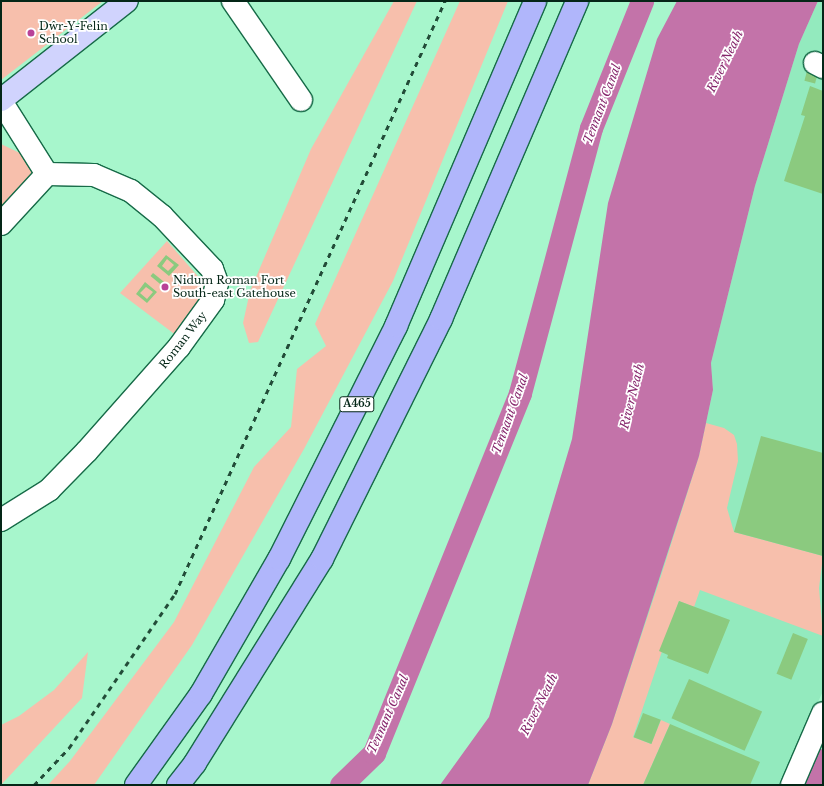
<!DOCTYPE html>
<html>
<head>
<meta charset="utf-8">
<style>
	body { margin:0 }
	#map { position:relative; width:824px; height:786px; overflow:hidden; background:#a7f6cc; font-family:"Libre Baskerville",serif }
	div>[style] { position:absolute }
	.built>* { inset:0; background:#93eabe }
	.green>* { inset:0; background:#f7bfac }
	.water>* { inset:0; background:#c373a9 }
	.canal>* { height:23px; margin:-11.5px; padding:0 11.5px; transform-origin:11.5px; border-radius:11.5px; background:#c373a9 }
	.building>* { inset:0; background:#8bca7f; transform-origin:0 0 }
	.roads { filter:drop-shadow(1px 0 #176b48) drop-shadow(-1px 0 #176b48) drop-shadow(0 1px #176b48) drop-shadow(0 -1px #176b48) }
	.minor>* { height:22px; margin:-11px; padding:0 11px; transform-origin:11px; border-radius:11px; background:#fff }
	.major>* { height:22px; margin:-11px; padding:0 11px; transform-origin:11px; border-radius:11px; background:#d0d3fd }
	.highway>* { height:22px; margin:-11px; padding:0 11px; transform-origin:11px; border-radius:11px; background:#b0b6fb }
	.rail>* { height:3px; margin-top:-1.5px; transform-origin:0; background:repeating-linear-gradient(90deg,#224c38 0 5px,transparent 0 10px) }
	.dots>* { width:11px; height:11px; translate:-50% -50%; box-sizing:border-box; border:2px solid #fff; border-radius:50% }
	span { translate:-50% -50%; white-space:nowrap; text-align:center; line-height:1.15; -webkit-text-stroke:3.5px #fff; paint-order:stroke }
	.shield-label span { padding:1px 3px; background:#fff; border:1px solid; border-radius:3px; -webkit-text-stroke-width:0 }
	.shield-label { font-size:10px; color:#042617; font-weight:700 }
	.poi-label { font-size:11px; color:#042617 }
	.left { translate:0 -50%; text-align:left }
	.street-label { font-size:11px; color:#042617 }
	.water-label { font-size:12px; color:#85256b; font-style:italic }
	.frame { position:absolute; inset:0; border:2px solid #042617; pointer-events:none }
</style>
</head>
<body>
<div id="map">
	<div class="built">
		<i style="clip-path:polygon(818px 1px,823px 1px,823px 691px,780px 785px,588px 785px,699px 456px,713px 390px,711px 363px,755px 186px,799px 44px)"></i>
	</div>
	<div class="green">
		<i style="clip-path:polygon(1px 1px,103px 1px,1px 80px)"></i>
		<i style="clip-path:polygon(394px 1px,417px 1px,258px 342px,249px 343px,243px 323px,250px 291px,311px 149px)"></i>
		<i style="clip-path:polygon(460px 1px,508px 1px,393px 281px,304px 449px,192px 645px,94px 785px,48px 785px,70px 761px,174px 622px,254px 467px,291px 427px,297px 369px,326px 346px,315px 324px)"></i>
		<i style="clip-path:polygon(1px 144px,24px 155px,32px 174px,27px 187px,1px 217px)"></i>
		<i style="clip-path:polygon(167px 241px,203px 282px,204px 291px,200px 305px,177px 336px,120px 293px)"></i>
		<i style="clip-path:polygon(706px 423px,724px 428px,734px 435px,737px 444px,738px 461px,727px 508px,734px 532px,823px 556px,819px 588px,823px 636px,700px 590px,694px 607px,679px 601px,633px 737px,651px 744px,661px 720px,670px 724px,643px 785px,588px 785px,612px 724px,661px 576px,699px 456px)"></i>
		<i style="clip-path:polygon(88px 652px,82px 698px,1px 785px,1px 725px,19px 716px,54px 690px)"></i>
	</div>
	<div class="water">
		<i style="clip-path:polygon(677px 1px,818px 1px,799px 44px,755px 186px,711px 363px,713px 390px,699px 456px,612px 724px,588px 785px,440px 785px,489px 717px,572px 439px,608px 203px,657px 39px)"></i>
	</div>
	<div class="canal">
		<i style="left:341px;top:785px;width:46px;rotate:-44.1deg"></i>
		<i style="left:374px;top:753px;width:388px;rotate:-67.9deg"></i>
		<i style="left:520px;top:393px;width:274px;rotate:-75deg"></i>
		<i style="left:591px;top:128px;width:137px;rotate:-68.1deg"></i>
		<i style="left:813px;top:785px;width:27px;rotate:-68deg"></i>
	</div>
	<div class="building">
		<i style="left:807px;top:71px;width:11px;height:10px;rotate:15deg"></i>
		<i style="clip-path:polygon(810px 86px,823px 91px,823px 194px,784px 181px,805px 116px,801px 115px)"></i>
		<i style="clip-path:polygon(evenodd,166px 255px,179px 265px,169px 276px,157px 266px,166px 255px,167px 259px,174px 265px,168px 271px,162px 266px,167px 259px)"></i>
		<i style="left:153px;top:273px;width:14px;height:4px;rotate:39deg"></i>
		<i style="clip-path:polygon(evenodd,145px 282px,157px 292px,147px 303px,136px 294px,145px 282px,146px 287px,153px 292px,147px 299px,140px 293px,146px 287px)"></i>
		<i style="clip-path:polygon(761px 436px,823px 453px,823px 556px,734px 532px)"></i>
		<i style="clip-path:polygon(679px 601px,730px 620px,708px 674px,667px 658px,668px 655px,659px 651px)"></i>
		<i style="left:793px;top:633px;width:16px;height:44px;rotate:22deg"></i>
		<i style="left:689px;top:679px;width:80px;height:43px;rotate:24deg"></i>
		<i style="left:643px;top:713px;width:19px;height:26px;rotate:21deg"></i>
		<i style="clip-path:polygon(670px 724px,760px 762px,750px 785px,643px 785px)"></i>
	</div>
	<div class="roads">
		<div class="minor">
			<i style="left:233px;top:1px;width:120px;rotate:55.5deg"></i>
			<i style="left:815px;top:63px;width:9px;rotate:27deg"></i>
			<i style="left:1px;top:101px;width:86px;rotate:57.8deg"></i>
			<i style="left:1px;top:224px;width:68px;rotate:-47.4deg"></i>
			<i style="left:47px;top:174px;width:47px;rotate:1.2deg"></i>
			<i style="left:94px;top:175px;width:40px;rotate:23.4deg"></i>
			<i style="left:131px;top:191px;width:40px;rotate:39deg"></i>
			<i style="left:162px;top:216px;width:73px;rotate:46.7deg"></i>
			<i style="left:212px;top:269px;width:15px;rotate:70deg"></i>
			<i style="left:217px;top:283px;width:17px;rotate:103deg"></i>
			<i style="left:213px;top:300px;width:58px;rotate:125.9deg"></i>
			<i style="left:179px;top:347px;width:139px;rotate:131.5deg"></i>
			<i style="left:87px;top:451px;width:54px;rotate:134.3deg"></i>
			<i style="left:49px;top:490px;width:57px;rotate:148deg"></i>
			<i style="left:792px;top:785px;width:78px;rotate:-66.7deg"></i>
		</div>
		<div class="major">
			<i style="left:1px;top:100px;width:160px;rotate:-38.2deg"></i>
		</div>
		<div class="highway">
			<i style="left:136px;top:785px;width:112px;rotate:-54.5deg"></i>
			<i style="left:201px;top:694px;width:156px;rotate:-60deg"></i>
			<i style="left:279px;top:559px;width:261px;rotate:-63.3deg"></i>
			<i style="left:396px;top:326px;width:353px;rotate:-66.8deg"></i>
			<i style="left:178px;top:785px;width:28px;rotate:-52deg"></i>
			<i style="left:195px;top:763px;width:240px;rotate:-58.1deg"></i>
			<i style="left:322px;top:559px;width:268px;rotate:-63.6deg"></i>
			<i style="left:441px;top:319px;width:346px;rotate:-66.8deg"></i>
		</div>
	</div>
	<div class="rail">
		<i style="left:34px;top:785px;width:51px;rotate:-46.6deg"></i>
		<i style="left:69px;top:748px;width:187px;rotate:-55.5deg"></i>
		<i style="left:175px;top:594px;width:652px;rotate:-65.52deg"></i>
	</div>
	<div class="dots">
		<i style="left:31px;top:33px;background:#b94298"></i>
		<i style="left:165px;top:287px;background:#b94298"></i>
	</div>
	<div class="shield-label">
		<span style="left:357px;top:404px">A465</span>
	</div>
	<div class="poi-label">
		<span class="left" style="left:39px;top:33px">Dŵr-Y-Felin<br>School</span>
		<span class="left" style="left:173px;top:287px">Nidum Roman Fort<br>South-east Gatehouse</span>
	</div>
	<div class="street-label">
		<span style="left:183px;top:340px;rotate:-52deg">Roman Way</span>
	</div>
	<div class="water-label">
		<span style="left:725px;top:61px;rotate:-64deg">River Neath</span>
		<span style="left:602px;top:104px;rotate:-69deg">Tennant Canal</span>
		<span style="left:632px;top:396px;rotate:-76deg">River Neath</span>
		<span style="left:510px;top:414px;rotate:-70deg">Tennant Canal</span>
		<span style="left:539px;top:704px;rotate:-63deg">River Neath</span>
		<span style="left:388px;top:714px;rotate:-66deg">Tennant Canal</span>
	</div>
	<div class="frame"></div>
</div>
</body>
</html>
